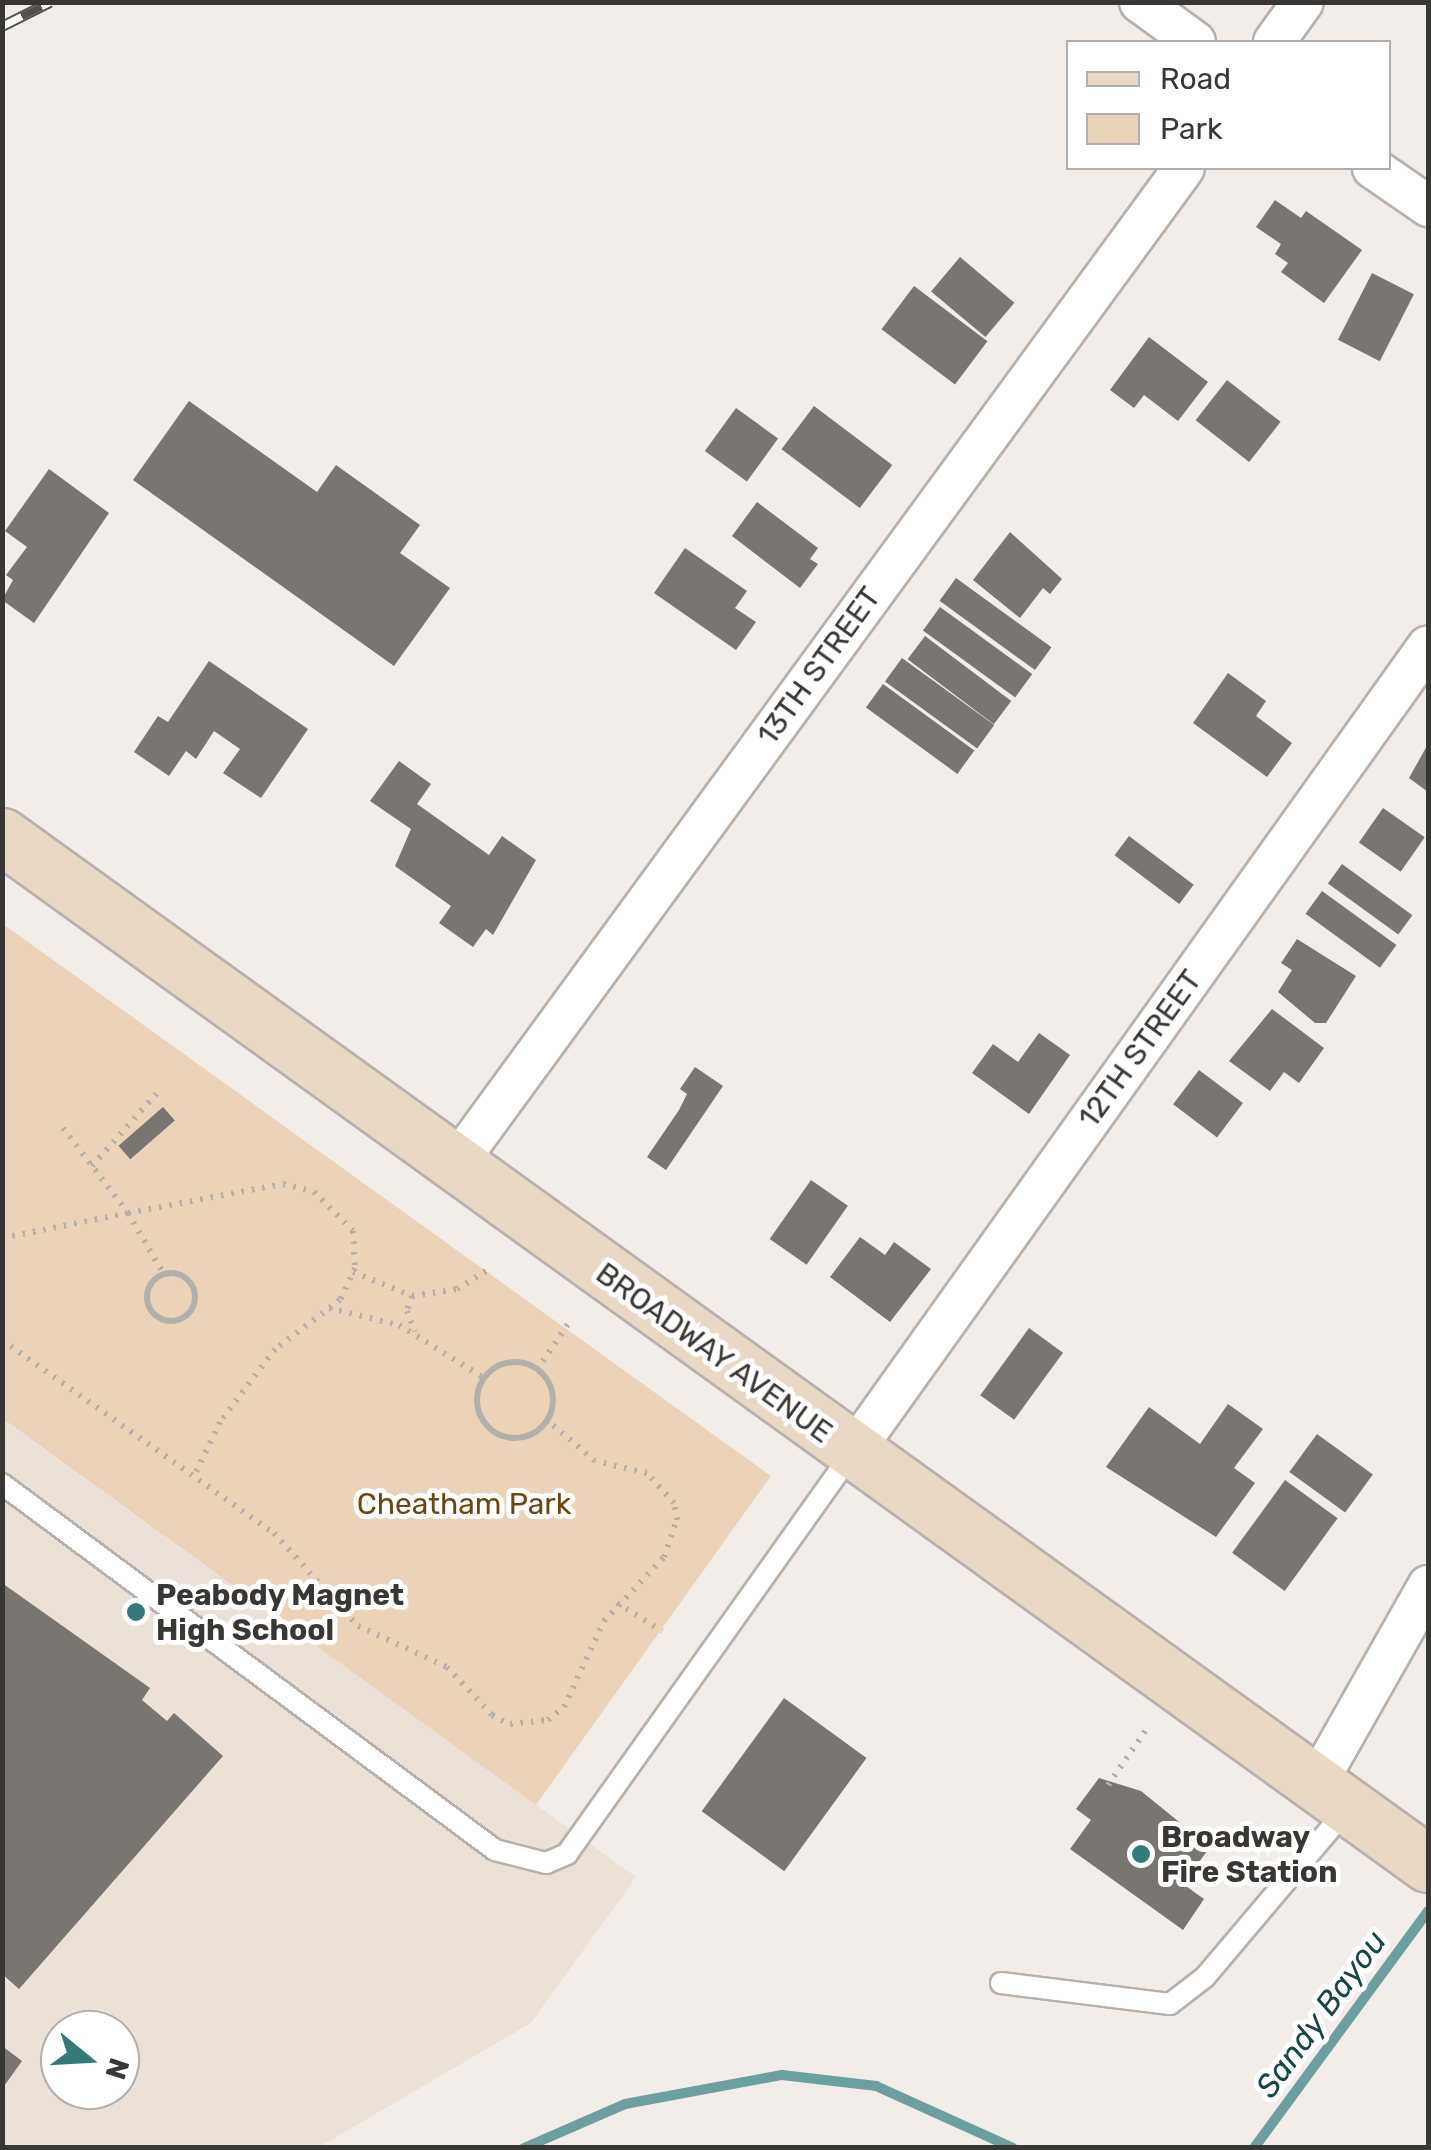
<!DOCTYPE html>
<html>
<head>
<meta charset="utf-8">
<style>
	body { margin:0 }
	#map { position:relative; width:1431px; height:2150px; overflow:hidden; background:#f2ede8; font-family:Rubik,sans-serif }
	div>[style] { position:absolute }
	.built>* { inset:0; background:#ebe1d6 }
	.green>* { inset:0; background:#ebd3b8 }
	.stream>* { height:10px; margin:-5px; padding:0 5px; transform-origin:5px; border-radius:5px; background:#6ca0a0 }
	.building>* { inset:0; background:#797570; transform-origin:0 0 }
	.path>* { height:6px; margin-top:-3px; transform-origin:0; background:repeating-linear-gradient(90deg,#b3afaa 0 2.5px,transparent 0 10.5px) }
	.path>.ring { margin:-3px; padding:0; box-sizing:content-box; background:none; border:6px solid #b3afaa; border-radius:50% }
	.roads { filter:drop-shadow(2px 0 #b6b1ac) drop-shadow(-2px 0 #b6b1ac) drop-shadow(0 2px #b6b1ac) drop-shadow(0 -2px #b6b1ac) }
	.lane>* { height:20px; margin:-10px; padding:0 10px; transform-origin:10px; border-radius:10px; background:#fff }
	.street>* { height:40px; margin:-20px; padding:0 20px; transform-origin:20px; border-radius:20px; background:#fff }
	.secondary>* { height:55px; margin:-27.5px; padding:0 27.5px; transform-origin:27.5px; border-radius:27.5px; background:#e9d8c3 }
	.rail>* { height:11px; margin-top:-5.5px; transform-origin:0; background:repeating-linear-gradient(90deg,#fff 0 22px,#524f4c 0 44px); box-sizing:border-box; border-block:2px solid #524f4c }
	.dots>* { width:28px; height:28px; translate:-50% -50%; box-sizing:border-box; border:5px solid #fff; border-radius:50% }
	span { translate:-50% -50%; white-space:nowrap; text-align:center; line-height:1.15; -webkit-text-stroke:10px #fff; paint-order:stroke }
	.street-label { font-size:30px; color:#393734 }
	.park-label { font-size:30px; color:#6d460f }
	.poi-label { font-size:30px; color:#393734; font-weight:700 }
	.left { translate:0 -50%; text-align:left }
	.water-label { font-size:32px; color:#164647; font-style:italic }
	.frame { position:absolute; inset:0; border:5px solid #393734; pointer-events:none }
	.legend { position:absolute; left:1066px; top:40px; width:325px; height:130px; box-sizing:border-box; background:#fff; border:2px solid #b0afae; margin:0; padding:12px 18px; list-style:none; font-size:30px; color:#393734 }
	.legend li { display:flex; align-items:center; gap:20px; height:50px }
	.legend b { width:50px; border:2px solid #b0afae }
	.north { position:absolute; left:40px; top:2010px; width:100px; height:100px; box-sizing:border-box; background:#fff; border:2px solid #b0afae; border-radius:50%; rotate:108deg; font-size:28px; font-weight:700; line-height:40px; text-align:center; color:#393734 }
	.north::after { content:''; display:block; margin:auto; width:35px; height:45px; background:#327b7b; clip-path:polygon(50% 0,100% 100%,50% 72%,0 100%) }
</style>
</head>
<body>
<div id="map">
	<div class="built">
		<i style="clip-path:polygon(evenodd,2px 1419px,636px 1877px,531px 2023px,319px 2147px,3px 2147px,2px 1419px,60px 2030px,120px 2030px,120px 2090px,60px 2090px,60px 2030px)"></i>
	</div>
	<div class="green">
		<i style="clip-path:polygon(3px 924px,771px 1476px,536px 1805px,3px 1419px)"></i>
	</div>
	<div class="stream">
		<i style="left:524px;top:2148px;width:110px;rotate:-23.5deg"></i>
		<i style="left:625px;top:2104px;width:160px;rotate:-10.5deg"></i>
		<i style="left:782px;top:2075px;width:95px;rotate:6.7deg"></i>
		<i style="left:876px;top:2086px;width:150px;rotate:24.3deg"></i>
		<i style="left:1254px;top:2148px;width:294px;rotate:-53.7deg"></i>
	</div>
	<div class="building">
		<i style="clip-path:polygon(1275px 200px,1301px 218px,1306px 211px,1362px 250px,1324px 303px,1281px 272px,1288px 263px,1275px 254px,1281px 244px,1256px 227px)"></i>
		<i style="left:960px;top:257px;width:71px;height:45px;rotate:40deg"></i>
		<i style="left:1372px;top:273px;width:47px;height:75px;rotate:27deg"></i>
		<i style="left:914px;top:286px;width:92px;height:54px;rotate:37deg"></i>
		<i style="clip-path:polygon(1149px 337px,1208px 382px,1178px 421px,1144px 395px,1134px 408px,1110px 390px)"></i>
		<i style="left:1227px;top:380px;width:68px;height:51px;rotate:38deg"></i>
		<i style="clip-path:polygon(189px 401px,317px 492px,336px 465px,420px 525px,400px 553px,450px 588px,394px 666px,133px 480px)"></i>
		<i style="left:814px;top:406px;width:98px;height:54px;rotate:37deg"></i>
		<i style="left:736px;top:408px;width:52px;height:53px;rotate:36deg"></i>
		<i style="clip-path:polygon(49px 469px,109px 513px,34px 623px,2px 600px,13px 580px,6px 575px,27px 547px,5px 531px)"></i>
		<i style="clip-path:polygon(757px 502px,818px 548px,810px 559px,818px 564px,800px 588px,732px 536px)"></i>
		<i style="clip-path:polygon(1010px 532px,1062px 579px,1050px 594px,1043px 588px,1020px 618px,973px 580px)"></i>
		<i style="clip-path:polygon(685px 548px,747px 591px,735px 608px,756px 622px,736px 650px,654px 593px)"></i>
		<i style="left:956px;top:578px;width:118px;height:28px;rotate:36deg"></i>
		<i style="left:940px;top:607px;width:114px;height:29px;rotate:36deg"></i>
		<i style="left:925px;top:636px;width:108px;height:29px;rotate:37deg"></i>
		<i style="left:902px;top:658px;width:114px;height:29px;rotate:36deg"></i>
		<i style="clip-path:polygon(209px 661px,308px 729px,261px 798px,223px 773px,240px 749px,214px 731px,196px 759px,186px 751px,169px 776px,134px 752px,158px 716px,168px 722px)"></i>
		<i style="clip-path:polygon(1228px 673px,1266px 701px,1256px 716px,1292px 743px,1267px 777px,1193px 723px)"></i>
		<i style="left:883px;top:684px;width:113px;height:29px;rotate:36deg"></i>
		<i style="clip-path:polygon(1428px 744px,1428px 792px,1409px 778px)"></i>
		<i style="clip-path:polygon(399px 761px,431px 784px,417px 804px,489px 855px,502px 836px,536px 860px,493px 935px,486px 929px,473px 947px,439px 923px,451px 906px,395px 866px,411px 829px,370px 801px)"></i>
		<i style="left:1383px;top:808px;width:51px;height:42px;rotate:35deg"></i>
		<i style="left:1129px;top:836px;width:81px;height:24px;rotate:37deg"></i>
		<i style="left:1342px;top:864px;width:87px;height:24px;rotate:36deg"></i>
		<i style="left:1322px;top:891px;width:92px;height:28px;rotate:36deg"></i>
		<i style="clip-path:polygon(1297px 939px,1356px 976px,1326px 1023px,1315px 1023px,1278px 992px,1292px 970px,1281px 963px)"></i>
		<i style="clip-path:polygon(1272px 1009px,1324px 1048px,1299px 1083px,1284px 1072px,1270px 1091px,1229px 1061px)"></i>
		<i style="clip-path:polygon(1039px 1033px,1070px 1055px,1029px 1114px,972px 1073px,993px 1044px,1018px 1062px)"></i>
		<i style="clip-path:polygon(695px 1067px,723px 1086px,666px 1170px,647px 1157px,679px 1110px,687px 1094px,680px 1089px)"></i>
		<i style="left:1199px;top:1070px;width:55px;height:43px;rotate:37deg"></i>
		<i style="left:163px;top:1107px;width:18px;height:59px;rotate:49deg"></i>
		<i style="left:811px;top:1180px;width:45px;height:72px;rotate:35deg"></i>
		<i style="clip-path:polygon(860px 1237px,885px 1255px,894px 1242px,931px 1269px,890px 1322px,830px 1277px)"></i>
		<i style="left:1029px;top:1328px;width:42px;height:83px;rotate:36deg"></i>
		<i style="clip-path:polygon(1228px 1404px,1263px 1429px,1234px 1468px,1255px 1483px,1216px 1537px,1106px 1467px,1149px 1407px,1200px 1444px)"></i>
		<i style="left:1317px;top:1434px;width:69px;height:47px;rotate:36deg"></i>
		<i style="left:1285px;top:1480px;width:65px;height:90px;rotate:36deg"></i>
		<i style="clip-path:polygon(2px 1583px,150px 1688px,142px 1700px,167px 1721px,174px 1713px,223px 1756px,19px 1989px,2px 1974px)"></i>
		<i style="left:784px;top:1698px;width:102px;height:140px;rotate:36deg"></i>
		<i style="clip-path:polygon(1099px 1778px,1141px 1791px,1210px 1847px,1183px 1884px,1204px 1899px,1183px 1930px,1070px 1849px,1091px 1820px,1076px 1809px)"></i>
		<i style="clip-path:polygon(2px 2046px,22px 2061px,2px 2089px)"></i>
	</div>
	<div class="path">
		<i style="left:63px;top:1128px;width:107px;rotate:52.6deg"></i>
		<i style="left:128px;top:1213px;width:158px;rotate:-10.6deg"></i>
		<i style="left:283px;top:1184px;width:32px;rotate:14deg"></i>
		<i style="left:314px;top:1192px;width:55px;rotate:45deg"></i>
		<i style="left:353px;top:1231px;width:37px;rotate:87deg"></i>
		<i style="left:355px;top:1268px;width:35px;rotate:115deg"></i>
		<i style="left:340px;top:1300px;width:81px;rotate:143deg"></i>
		<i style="left:275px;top:1349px;width:91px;rotate:127deg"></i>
		<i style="left:220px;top:1422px;width:60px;rotate:115.7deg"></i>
		<i style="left:92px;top:1166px;width:99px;rotate:-48.3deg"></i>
		<i style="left:2px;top:1238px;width:128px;rotate:-11.2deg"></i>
		<i style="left:128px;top:1213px;width:69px;rotate:59.7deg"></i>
		<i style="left:353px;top:1272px;width:64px;rotate:22.1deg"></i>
		<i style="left:412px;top:1296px;width:46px;rotate:-8.8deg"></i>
		<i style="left:457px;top:1289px;width:39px;rotate:-32deg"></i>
		<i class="ring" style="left:147px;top:1273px;width:42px;height:42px"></i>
		<i style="left:412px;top:1296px;width:16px;rotate:108deg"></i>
		<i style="left:407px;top:1311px;width:22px;rotate:69deg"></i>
		<i style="left:329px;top:1308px;width:72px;rotate:13.7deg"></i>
		<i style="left:399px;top:1325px;width:100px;rotate:31.9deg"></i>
		<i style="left:2px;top:1340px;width:334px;rotate:35.4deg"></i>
		<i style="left:274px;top:1533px;width:125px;rotate:47.9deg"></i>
		<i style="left:358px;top:1626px;width:98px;rotate:24.7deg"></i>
		<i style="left:447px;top:1667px;width:66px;rotate:46.8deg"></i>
		<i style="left:492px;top:1715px;width:20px;rotate:27deg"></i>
		<i style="left:510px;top:1724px;width:38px;rotate:-6deg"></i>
		<i style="left:548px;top:1720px;width:21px;rotate:-39deg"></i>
		<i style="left:564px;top:1707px;width:95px;rotate:-65.1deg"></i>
		<i style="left:604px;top:1621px;width:88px;rotate:-46.8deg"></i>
		<i style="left:664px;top:1557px;width:39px;rotate:-71deg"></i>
		<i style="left:677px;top:1520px;width:17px;rotate:-100deg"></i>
		<i style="left:674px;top:1503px;width:40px;rotate:-132deg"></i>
		<i style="left:647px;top:1473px;width:53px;rotate:-167deg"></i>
		<i style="left:595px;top:1461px;width:63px;rotate:-139.5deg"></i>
		<i class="ring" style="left:477px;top:1362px;width:70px;height:70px"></i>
		<i style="left:537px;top:1370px;width:55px;rotate:-56deg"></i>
		<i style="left:617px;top:1603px;width:53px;rotate:31.9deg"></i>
		<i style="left:1108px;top:1785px;width:67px;rotate:-55.4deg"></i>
	</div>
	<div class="roads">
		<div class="lane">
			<i style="left:2px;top:1484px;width:614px;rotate:36.59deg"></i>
			<i style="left:495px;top:1850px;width:53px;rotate:14.3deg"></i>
			<i style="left:546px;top:1863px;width:23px;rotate:-23deg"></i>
			<i style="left:567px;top:1854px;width:492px;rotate:-54.6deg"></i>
			<i style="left:1001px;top:1983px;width:170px;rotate:7.1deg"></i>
			<i style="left:1170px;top:2004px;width:44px;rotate:-37.6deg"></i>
			<i style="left:1205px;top:1977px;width:219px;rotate:-49.8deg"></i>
		</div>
		<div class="street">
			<i style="left:1140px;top:2px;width:68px;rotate:36deg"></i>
			<i style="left:1274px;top:42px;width:49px;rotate:-54.1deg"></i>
			<i style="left:1373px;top:168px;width:67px;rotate:34.6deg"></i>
			<i style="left:455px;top:1165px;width:1235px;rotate:-53.83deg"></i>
			<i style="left:852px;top:1453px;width:991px;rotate:-54.48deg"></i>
			<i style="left:1315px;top:1786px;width:230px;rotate:-60.5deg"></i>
		</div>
		<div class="secondary">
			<i style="left:2px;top:836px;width:1758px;rotate:35.79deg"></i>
		</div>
	</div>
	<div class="rail">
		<i style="left:2px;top:26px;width:54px;rotate:-26.6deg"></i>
	</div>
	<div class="dots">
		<i style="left:136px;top:1612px;background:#327b7b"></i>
		<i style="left:1141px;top:1854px;background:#327b7b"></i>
	</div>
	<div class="street-label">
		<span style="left:819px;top:666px;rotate:-54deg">13TH STREET</span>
		<span style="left:1140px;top:1049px;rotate:-54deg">12TH STREET</span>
		<span style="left:714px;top:1353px;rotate:36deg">BROADWAY AVENUE</span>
	</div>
	<div class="park-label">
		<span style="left:464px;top:1504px">Cheatham Park</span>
	</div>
	<div class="poi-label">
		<span class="left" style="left:156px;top:1612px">Peabody Magnet<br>High School</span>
		<span class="left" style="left:1161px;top:1854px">Broadway<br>Fire Station</span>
	</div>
	<div class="water-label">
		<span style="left:1321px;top:2014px;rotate:-54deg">Sandy Bayou</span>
	</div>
	<div class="frame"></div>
	<ul class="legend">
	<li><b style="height:12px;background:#e9d8c3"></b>Road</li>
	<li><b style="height:28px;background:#ebd3b8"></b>Park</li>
	</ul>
	<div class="north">N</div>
</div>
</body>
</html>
